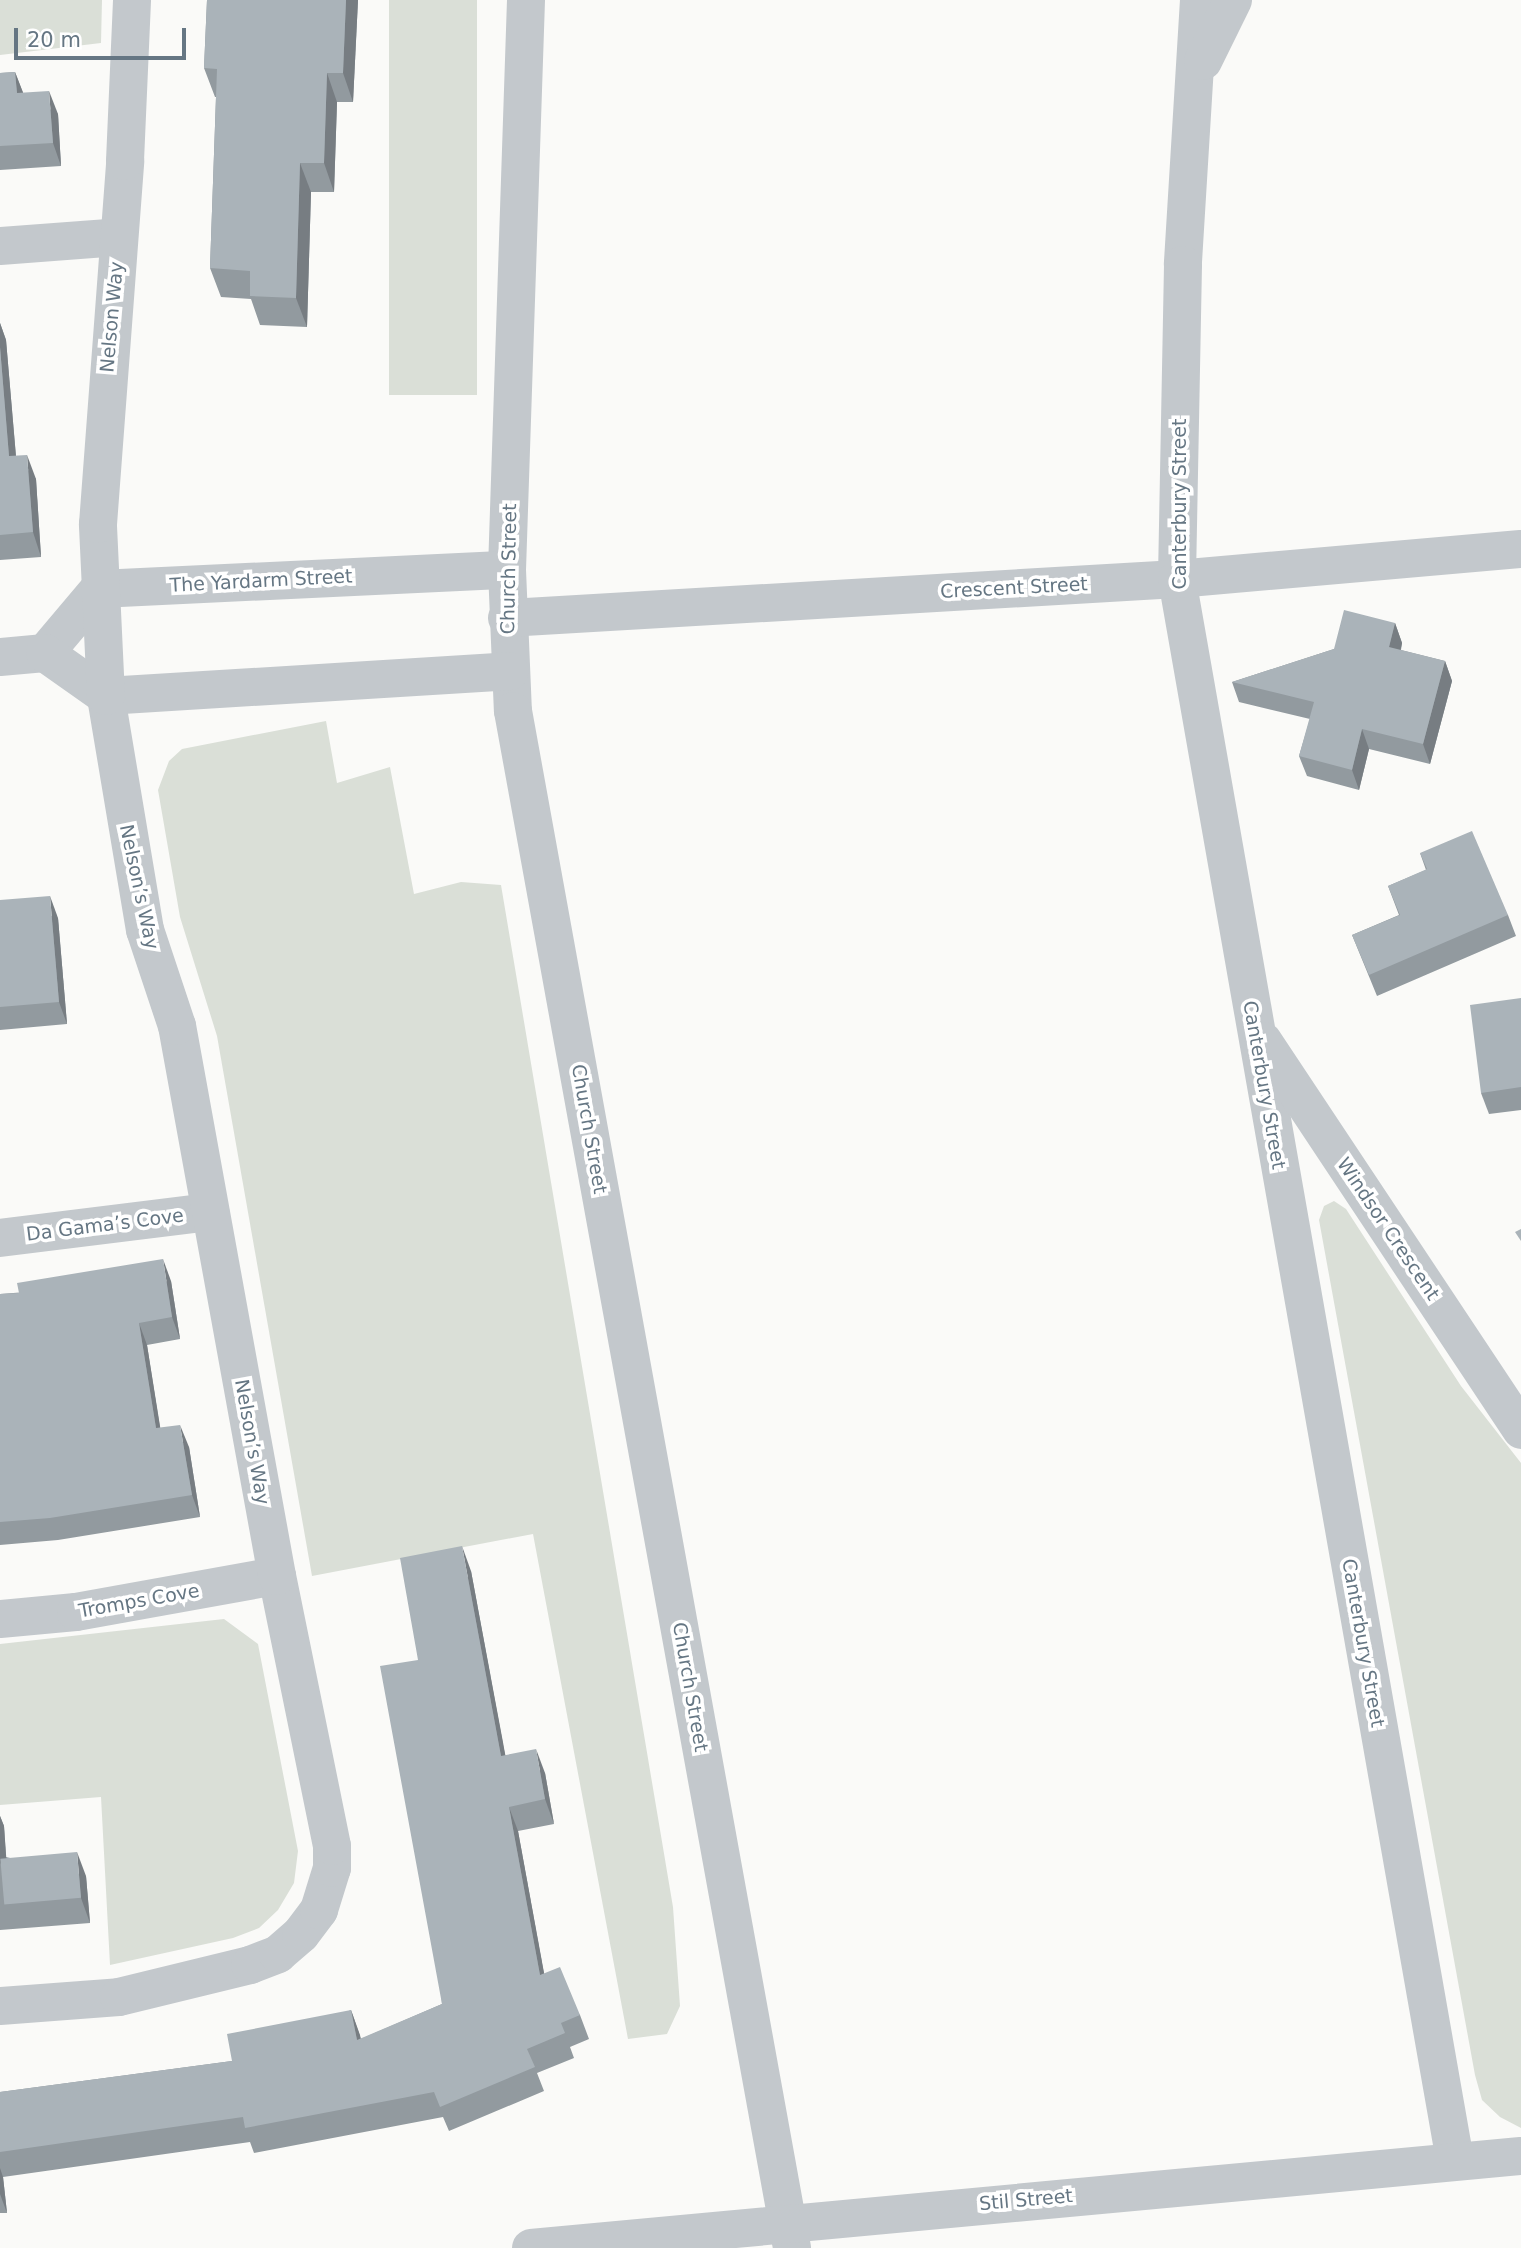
<!DOCTYPE html>
<html>
<head>
<meta charset="utf-8">
<style>
	body { margin:0 }
	#map { position:relative; width:1521px; height:2248px; overflow:hidden; background:#fafaf8; font-family:"DejaVu Sans",sans-serif }
	div>[style] { position:absolute }
	.green>* { inset:0; background:#dadfd7; transform-origin:0 0 }
	.minor>* { height:38px; margin:-19px; padding:0 19px; transform-origin:19px; border-radius:19px; background:#c3c8cc }
	.wall>* { inset:0; background:#929a9f }
	.shaded-wall>* { inset:0; background:#777d82 }
	.building>* { inset:0; background:#aab3b9; transform-origin:0 0 }
	span { translate:-50% -50%; white-space:nowrap; text-align:center; line-height:1.15; -webkit-text-stroke:7px #fff; paint-order:stroke }
	.street-label { font-size:19px; color:#657683 }
	.scale { position:absolute; left:14px; top:28px; width:172px; height:32px; box-sizing:border-box; border:4px solid #657683; border-top:0; padding-left:9px; font-size:21px; line-height:24px; white-space:nowrap; color:#657683; -webkit-text-stroke:5px #fff; paint-order:stroke }
</style>
</head>
<body>
<div id="map">
	<div class="green">
		<i style="clip-path:polygon(0 0,102px 0,101px 43px,0 55px)"></i>
		<i style="left:389px;top:0;width:88px;height:395px"></i>
		<i style="clip-path:polygon(326px 721px,337px 783px,390px 767px,414px 894px,461px 882px,501px 885px,673px 1907px,680px 2006px,667px 2034px,628px 2039px,533px 1534px,312px 1576px,217px 1036px,180px 917px,158px 790px,169px 761px,182px 749px)"></i>
		<i style="clip-path:polygon(1334px 1201px,1346px 1209px,1461px 1386px,1521px 1463px,1521px 2128px,1500px 2117px,1482px 2100px,1475px 2075px,1319px 1220px,1324px 1206px)"></i>
		<i style="clip-path:polygon(224px 1619px,258px 1644px,298px 1851px,294px 1883px,278px 1910px,259px 1928px,233px 1938px,110px 1965px,101px 1797px,0 1805px,0 1644px)"></i>
	</div>
	<div class="minor">
		<i style="left:526px;top:0;width:570px;rotate:91.91deg"></i>
		<i style="left:507px;top:570px;width:141px;rotate:87.6deg"></i>
		<i style="left:513px;top:711px;width:1562px;rotate:79.71deg"></i>
		<i style="left:1199px;top:0;width:265px;rotate:93.5deg"></i>
		<i style="left:1183px;top:265px;width:314px;rotate:91.1deg"></i>
		<i style="left:1177px;top:579px;width:1606px;rotate:80.03deg"></i>
		<i style="left:1203px;top:61px;width:68px;rotate:-63.8deg"></i>
		<i style="left:0;top:246px;width:119px;rotate:-4.3deg"></i>
		<i style="left:507px;top:618px;width:671px;rotate:-3.33deg"></i>
		<i style="left:1177px;top:579px;width:345px;rotate:-5deg"></i>
		<i style="left:45px;top:653px;width:84px;rotate:-49.8deg"></i>
		<i style="left:99px;top:589px;width:408px;rotate:-2.7deg"></i>
		<i style="left:0;top:657px;width:45px;rotate:-5.1deg"></i>
		<i style="left:45px;top:653px;width:75px;rotate:35.2deg"></i>
		<i style="left:106px;top:696px;width:404px;rotate:-3.5deg"></i>
		<i style="left:1263px;top:1041px;width:467px;rotate:56.4deg"></i>
		<i style="left:0;top:1238px;width:212px;rotate:-7.1deg"></i>
		<i style="left:0;top:1619px;width:76px;rotate:-5.3deg"></i>
		<i style="left:76px;top:1612px;width:204px;rotate:-10.2deg"></i>
		<i style="left:0;top:2006px;width:119px;rotate:-4.3deg"></i>
		<i style="left:119px;top:1997px;width:135px;rotate:-13.7deg"></i>
		<i style="left:250px;top:1965px;width:30px;rotate:-21deg"></i>
		<i style="left:278px;top:1954px;width:30px;rotate:-41deg"></i>
		<i style="left:301px;top:1934px;width:30px;rotate:-53deg"></i>
		<i style="left:319px;top:1910px;width:44px;rotate:-72.8deg"></i>
		<i style="left:332px;top:1868px;width:22px;rotate:-90deg"></i>
		<i style="left:332px;top:1846px;width:276px;rotate:-101.5deg"></i>
		<i style="left:277px;top:1576px;width:559px;rotate:-100.3deg"></i>
		<i style="left:177px;top:1026px;width:101px;rotate:-108.4deg"></i>
		<i style="left:145px;top:930px;width:237px;rotate:-99.5deg"></i>
		<i style="left:106px;top:696px;width:172px;rotate:-92.7deg"></i>
		<i style="left:98px;top:524px;width:364px;rotate:-85.7deg"></i>
		<i style="left:125px;top:161px;width:161px;rotate:-87.5deg"></i>
		<i style="left:531px;top:2248px;width:994px;rotate:-5.31deg"></i>
	</div>
	<div class="wall">
		<i style="clip-path:polygon(207px 0,358px 0,353px 102px,337px 102px,334px 192px,311px 192px,307px 327px,260px 325px,251px 299px,221px 297px,210px 268px,216px 97px,215px 97px,204px 68px)"></i>
		<i style="clip-path:polygon(15px 72px,23px 93px,58px 114px,61px 166px,0 170px,0 73px)"></i>
		<i style="clip-path:polygon(0 323px,6px 340px,16px 456px,36px 479px,41px 557px,0 560px)"></i>
		<i style="clip-path:polygon(1395px 623px,1402px 643px,1401px 650px,1445px 661px,1452px 681px,1430px 764px,1369px 749px,1359px 790px,1307px 776px,1299px 756px,1310px 719px,1239px 702px,1232px 682px,1334px 649px)"></i>
		<i style="clip-path:polygon(1420px 853px,1508px 915px,1516px 936px,1377px 996px,1352px 935px,1399px 915px,1388px 886px,1426px 870px)"></i>
		<i style="clip-path:polygon(0 900px,58px 918px,67px 1024px,0 1030px)"></i>
		<i style="clip-path:polygon(1521px 998px,1521px 1110px,1489px 1114px,1481px 1093px)"></i>
		<i style="clip-path:polygon(171px 1281px,180px 1339px,147px 1345px,160px 1428px,189px 1447px,200px 1517px,58px 1540px,0 1545px,0 1294px)"></i>
		<i style="clip-path:polygon(471px 1571px,505px 1755px,545px 1773px,554px 1824px,518px 1831px,544px 1974px,580px 2015px,589px 2039px,570px 2047px,574px 2058px,537px 2073px,544px 2091px,449px 2131px,443px 2117px,254px 2153px,250px 2142px,3px 2177px,7px 2213px,0 2213px,0 2092px,232px 2061px,351px 2010px,361px 2039px,442px 2004px,418px 1660px)"></i>
		<i style="clip-path:polygon(0 1816px,4px 1826px,6px 1857px,86px 1876px,90px 1923px,0 1930px)"></i>
	</div>
	<div class="shaded-wall">
		<i style="clip-path:polygon(346px 0,358px 0,353px 102px,343px 73px)"></i>
		<i style="clip-path:polygon(15px 72px,24px 95px,17px 93px)"></i>
		<i style="clip-path:polygon(327px 73px,337px 102px,334px 192px,324px 163px)"></i>
		<i style="clip-path:polygon(49px 91px,58px 114px,61px 166px,53px 143px)"></i>
		<i style="clip-path:polygon(300px 163px,311px 192px,307px 327px,296px 298px)"></i>
		<i style="clip-path:polygon(0 323px,6px 340px,18px 481px,9px 456px,0 347px)"></i>
		<i style="clip-path:polygon(27px 455px,36px 479px,41px 557px,33px 532px)"></i>
		<i style="clip-path:polygon(1395px 623px,1402px 643px,1397px 666px,1389px 647px)"></i>
		<i style="clip-path:polygon(1445px 661px,1452px 681px,1430px 764px,1423px 744px)"></i>
		<i style="clip-path:polygon(1362px 729px,1369px 749px,1359px 790px,1352px 770px)"></i>
		<i style="clip-path:polygon(50px 896px,58px 918px,67px 1024px,59px 1002px)"></i>
		<i style="clip-path:polygon(163px 1259px,171px 1281px,180px 1339px,172px 1317px)"></i>
		<i style="clip-path:polygon(139px 1323px,147px 1345px,164px 1451px,156px 1428px)"></i>
		<i style="clip-path:polygon(180px 1425px,189px 1447px,200px 1517px,192px 1495px)"></i>
		<i style="clip-path:polygon(462px 1546px,471px 1571px,510px 1780px,501px 1756px)"></i>
		<i style="clip-path:polygon(536px 1749px,545px 1773px,554px 1824px,545px 1799px)"></i>
		<i style="clip-path:polygon(509px 1807px,518px 1831px,549px 2000px,540px 1975px)"></i>
		<i style="clip-path:polygon(0 1816px,4px 1826px,8px 1883px,0 1862px)"></i>
		<i style="clip-path:polygon(77px 1852px,86px 1876px,90px 1923px,81px 1898px)"></i>
		<i style="clip-path:polygon(351px 2010px,360px 2035px,365px 2065px,357px 2040px)"></i>
		<i style="clip-path:polygon(0 2168px,3px 2177px,7px 2213px,0 2194px)"></i>
	</div>
	<div class="building">
		<i style="clip-path:polygon(207px 0,346px 0,343px 73px,327px 73px,324px 163px,300px 163px,296px 298px,250px 296px,250px 271px,210px 268px,217px 69px,204px 68px)"></i>
		<i style="clip-path:polygon(15px 72px,17px 93px,49px 91px,53px 143px,0 146px,0 73px)"></i>
		<i style="clip-path:polygon(0 347px,9px 456px,27px 455px,33px 532px,0 535px)"></i>
		<i style="clip-path:polygon(1344px 610px,1395px 623px,1389px 647px,1445px 661px,1423px 744px,1362px 729px,1352px 770px,1299px 756px,1314px 702px,1232px 682px,1334px 649px)"></i>
		<i style="clip-path:polygon(1472px 831px,1508px 915px,1369px 975px,1352px 935px,1400px 915px,1388px 886px,1427px 869px,1420px 853px)"></i>
		<i style="clip-path:polygon(50px 896px,59px 1002px,0 1007px,0 900px)"></i>
		<i style="clip-path:polygon(1521px 998px,1521px 1087px,1481px 1093px,1470px 1005px)"></i>
		<i style="clip-path:polygon(1521px 1229px,1521px 1241px,1515px 1232px)"></i>
		<i style="clip-path:polygon(163px 1259px,172px 1317px,139px 1323px,156px 1428px,180px 1425px,192px 1495px,50px 1518px,0 1522px,0 1294px,19px 1293px,17px 1283px)"></i>
		<i style="clip-path:polygon(462px 1546px,501px 1756px,536px 1749px,545px 1799px,509px 1807px,540px 1975px,560px 1967px,580px 2015px,561px 2023px,565px 2033px,527px 2049px,535px 2067px,440px 2107px,434px 2092px,245px 2128px,243px 2117px,0 2152px,0 2092px,232px 2061px,227px 2034px,351px 2010px,357px 2040px,442px 2004px,380px 1666px,418px 1660px,400px 1558px)"></i>
		<i style="left:77px;top:1852px;width:46px;height:77px;rotate:85deg"></i>
	</div>
	<div class="street-label">
		<span style="left:112px;top:317px;rotate:-85deg">Nelson Way</span>
		<span style="left:1180px;top:504px;rotate:-90deg">Canterbury Street</span>
		<span style="left:509px;top:569px;rotate:-89deg">Church Street</span>
		<span style="left:261px;top:581px;rotate:-3deg">The Yardarm Street</span>
		<span style="left:1014px;top:588px;rotate:-3deg">Crescent Street</span>
		<span style="left:139px;top:887px;rotate:78deg">Nelson’s Way</span>
		<span style="left:1264px;top:1085px;rotate:80deg">Canterbury Street</span>
		<span style="left:589px;top:1129px;rotate:80deg">Church Street</span>
		<span style="left:105px;top:1225px;rotate:-7deg">Da Gama’s Cove</span>
		<span style="left:1388px;top:1229px;rotate:56deg">Windsor Crescent</span>
		<span style="left:252px;top:1442px;rotate:80deg">Nelson’s Way</span>
		<span style="left:139px;top:1601px;rotate:-10deg">Tromps Cove</span>
		<span style="left:1363px;top:1643px;rotate:80deg">Canterbury Street</span>
		<span style="left:690px;top:1687px;rotate:80deg">Church Street</span>
		<span style="left:1026px;top:2200px;rotate:-5deg">Stil Street</span>
	</div>
	<div class="scale">20 m</div>
</div>
</body>
</html>
